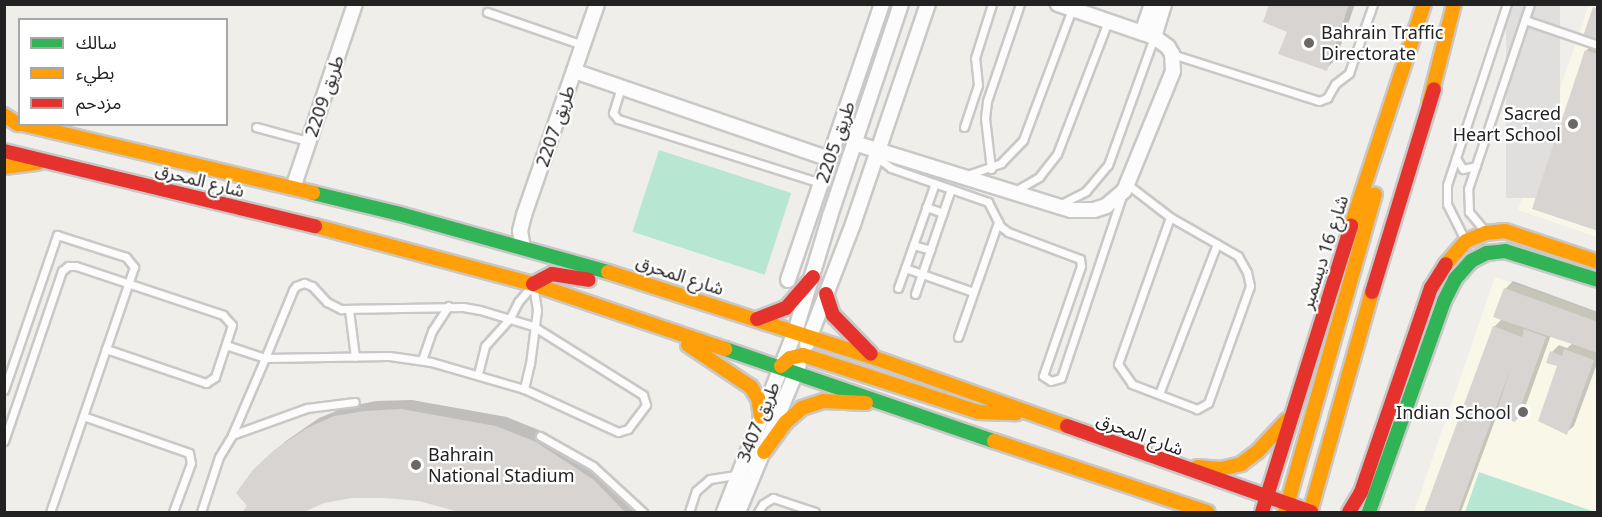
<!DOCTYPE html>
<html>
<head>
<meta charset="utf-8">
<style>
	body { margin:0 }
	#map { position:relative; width:1602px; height:517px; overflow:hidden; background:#f0eeeb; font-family:"Noto Sans","Noto Sans Arabic",sans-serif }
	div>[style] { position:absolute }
	.education>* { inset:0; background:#f8f7e8 }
	.pitch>* { inset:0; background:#b7e6d2; transform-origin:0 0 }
	.parking>* { inset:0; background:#e0dfde; transform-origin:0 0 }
	.shadow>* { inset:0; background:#0003 }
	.building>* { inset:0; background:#d7d4d2 }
	.roads { filter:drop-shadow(2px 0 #c9c8c7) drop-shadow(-2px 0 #c9c8c7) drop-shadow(0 2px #c9c8c7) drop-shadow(0 -2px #c9c8c7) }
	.lane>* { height:7px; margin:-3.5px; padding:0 3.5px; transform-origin:3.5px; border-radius:3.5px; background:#fdfcfc }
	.street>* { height:14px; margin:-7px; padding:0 7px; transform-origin:7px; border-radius:7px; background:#fdfcfc }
	.fast>* { height:14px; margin:-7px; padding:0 7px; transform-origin:7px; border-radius:7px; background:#30b455 }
	.slow>* { height:14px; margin:-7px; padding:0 7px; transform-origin:7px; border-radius:7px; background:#ff9f0a }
	.jam>* { height:14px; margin:-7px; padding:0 7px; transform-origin:7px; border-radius:7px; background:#e5322d }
	.dots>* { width:16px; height:16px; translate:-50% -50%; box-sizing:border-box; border:3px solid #fff; border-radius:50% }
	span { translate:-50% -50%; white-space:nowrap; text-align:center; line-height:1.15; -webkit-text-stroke:4.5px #fff; paint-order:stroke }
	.poi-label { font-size:18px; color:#222 }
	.left { translate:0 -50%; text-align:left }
	.right { translate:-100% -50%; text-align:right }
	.street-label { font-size:18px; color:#222 }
	.frame { position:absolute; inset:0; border:6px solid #222; pointer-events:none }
	.legend { position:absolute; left:18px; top:18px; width:210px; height:108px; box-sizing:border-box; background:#fff; border:2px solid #a7a7a7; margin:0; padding:8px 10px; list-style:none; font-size:18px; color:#222 }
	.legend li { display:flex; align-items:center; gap:12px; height:30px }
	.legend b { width:30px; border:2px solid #a7a7a7 }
</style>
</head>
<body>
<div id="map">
	<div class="education">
		<i style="clip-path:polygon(1589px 5px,1597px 5px,1597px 237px,1518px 210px)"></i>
		<i style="clip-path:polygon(1495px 277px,1597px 312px,1597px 512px,1414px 512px)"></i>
	</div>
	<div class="pitch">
		<i style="left:659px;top:150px;width:139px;height:86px;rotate:18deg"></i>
		<i style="clip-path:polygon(1479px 472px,1595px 512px,1465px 512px)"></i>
	</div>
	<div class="parking">
		<i style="left:1506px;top:5px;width:54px;height:193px"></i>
	</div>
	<div class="shadow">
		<i style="clip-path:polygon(1271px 4px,1355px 4px,1336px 59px,1326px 69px,1289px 31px)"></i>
		<i style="clip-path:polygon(1594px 43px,1598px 45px,1598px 230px,1586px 51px)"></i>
		<i style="clip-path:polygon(1513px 281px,1598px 312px,1598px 361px,1574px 426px,1566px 433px,1559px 365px,1552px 352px,1559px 345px,1567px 348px,1573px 343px,1551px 335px,1523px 413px,1515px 421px,1497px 415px,1461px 512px,1426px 512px,1494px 327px,1503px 318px,1495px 316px,1506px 288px)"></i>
		<i style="clip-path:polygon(412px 400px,507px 417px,546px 433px,578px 451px,627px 491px,640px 512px,462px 512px,419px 500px,385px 496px,352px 497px,324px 502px,301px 512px,244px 512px,249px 506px,264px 461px,286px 441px,319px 418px,346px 407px,376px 401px)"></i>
	</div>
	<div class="building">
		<i style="clip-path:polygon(1269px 4px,1349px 4px,1327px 71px,1278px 54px,1287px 32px,1263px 22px)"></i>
		<i style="clip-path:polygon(1593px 7px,1598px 9px,1598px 41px,1583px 36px)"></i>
		<i style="clip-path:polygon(1585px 50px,1598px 54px,1598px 231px,1532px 209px)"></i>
		<i style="clip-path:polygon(1504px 288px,1598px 322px,1598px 353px,1493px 317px)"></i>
		<i style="clip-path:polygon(1493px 326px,1522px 337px,1524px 329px,1546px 337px,1515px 422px,1495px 416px,1511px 367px,1458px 512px,1424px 512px)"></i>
		<i style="clip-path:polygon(1564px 349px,1594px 360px,1567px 435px,1538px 421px,1557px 366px,1546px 363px,1550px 351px,1562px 356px)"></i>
		<i style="clip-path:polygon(401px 409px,496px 426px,536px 442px,594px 480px,625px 512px,459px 512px,419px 501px,385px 498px,352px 498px,324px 503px,304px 512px,242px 512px,247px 506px,236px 493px,252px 471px,274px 450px,307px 428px,334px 416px,365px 411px)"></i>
	</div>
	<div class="roads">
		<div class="lane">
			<i style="left:487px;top:12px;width:102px;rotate:19deg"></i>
			<i style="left:1525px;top:20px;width:77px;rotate:18.9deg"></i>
			<i style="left:1172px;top:54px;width:154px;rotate:17.7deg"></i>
			<i style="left:1319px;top:101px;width:9px;rotate:-21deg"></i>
			<i style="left:1327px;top:98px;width:16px;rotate:-60deg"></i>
			<i style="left:1335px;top:84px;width:18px;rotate:-38deg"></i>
			<i style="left:1349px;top:73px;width:73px;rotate:-70.8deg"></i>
			<i style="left:621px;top:87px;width:27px;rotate:107deg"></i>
			<i style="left:613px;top:113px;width:8px;rotate:50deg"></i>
			<i style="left:618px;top:119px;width:213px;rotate:17.5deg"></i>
			<i style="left:256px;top:127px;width:54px;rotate:15.1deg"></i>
			<i style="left:964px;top:127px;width:44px;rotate:-71.6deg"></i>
			<i style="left:978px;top:85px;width:27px;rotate:-96deg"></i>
			<i style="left:975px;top:58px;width:57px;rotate:-72.5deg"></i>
			<i style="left:879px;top:153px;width:9px;rotate:69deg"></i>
			<i style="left:882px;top:161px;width:11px;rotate:38deg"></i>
			<i style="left:891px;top:168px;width:103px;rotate:19.3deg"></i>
			<i style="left:988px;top:202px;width:27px;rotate:63deg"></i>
			<i style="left:1000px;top:226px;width:10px;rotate:37deg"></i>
			<i style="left:1008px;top:232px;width:77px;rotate:20.6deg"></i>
			<i style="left:1080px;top:259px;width:7px;rotate:82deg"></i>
			<i style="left:1081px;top:266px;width:116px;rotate:109.1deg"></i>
			<i style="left:1043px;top:376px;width:9px;rotate:32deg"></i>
			<i style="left:1051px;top:381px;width:10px;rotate:-17deg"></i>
			<i style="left:1061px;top:378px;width:192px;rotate:-71.5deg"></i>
			<i style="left:1456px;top:158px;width:13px;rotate:58deg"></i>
			<i style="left:1463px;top:169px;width:13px;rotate:-13deg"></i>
			<i style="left:991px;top:169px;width:51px;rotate:-96.7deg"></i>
			<i style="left:985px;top:118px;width:17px;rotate:-83deg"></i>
			<i style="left:987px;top:101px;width:102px;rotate:-71.2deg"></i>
			<i style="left:967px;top:175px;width:36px;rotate:-19deg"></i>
			<i style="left:1001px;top:163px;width:32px;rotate:-46deg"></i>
			<i style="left:1023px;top:140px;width:140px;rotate:-69.5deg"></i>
			<i style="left:1127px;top:184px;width:54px;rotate:37.5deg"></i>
			<i style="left:1170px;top:217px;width:78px;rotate:29.8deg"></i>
			<i style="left:1238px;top:256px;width:18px;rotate:61deg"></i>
			<i style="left:1247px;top:272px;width:14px;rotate:78deg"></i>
			<i style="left:1250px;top:286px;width:124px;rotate:109.7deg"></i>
			<i style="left:1208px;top:403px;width:13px;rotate:151deg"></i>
			<i style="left:1197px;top:409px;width:70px;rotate:-159deg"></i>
			<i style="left:1132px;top:384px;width:24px;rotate:-125deg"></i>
			<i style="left:1118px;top:364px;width:156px;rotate:-70.5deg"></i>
			<i style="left:1015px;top:191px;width:28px;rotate:-30deg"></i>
			<i style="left:1039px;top:177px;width:29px;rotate:-52deg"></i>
			<i style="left:1057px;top:154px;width:142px;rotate:-69deg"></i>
			<i style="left:1061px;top:204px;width:28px;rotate:-27deg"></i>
			<i style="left:1086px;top:191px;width:34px;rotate:-50deg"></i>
			<i style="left:1108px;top:165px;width:136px;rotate:-70.2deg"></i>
			<i style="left:926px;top:207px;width:18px;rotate:19deg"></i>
			<i style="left:1485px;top:231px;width:25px;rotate:-130deg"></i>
			<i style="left:1469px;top:212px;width:23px;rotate:-92deg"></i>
			<i style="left:1468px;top:189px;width:195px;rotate:-71.5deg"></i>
			<i style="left:1465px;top:240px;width:40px;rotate:-116.6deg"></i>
			<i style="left:1447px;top:204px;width:19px;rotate:-90deg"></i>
			<i style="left:1447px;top:185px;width:191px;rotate:-71.7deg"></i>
			<i style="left:913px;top:245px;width:18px;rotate:16deg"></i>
			<i style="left:905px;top:268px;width:72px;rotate:19.4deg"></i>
			<i style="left:304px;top:283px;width:9px;rotate:21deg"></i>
			<i style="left:312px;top:286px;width:22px;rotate:47deg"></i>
			<i style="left:327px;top:302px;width:16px;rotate:27deg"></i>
			<i style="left:341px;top:309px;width:122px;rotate:-0.9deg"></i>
			<i style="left:463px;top:307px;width:17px;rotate:10deg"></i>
			<i style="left:480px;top:310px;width:55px;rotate:16.8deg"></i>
			<i style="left:533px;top:326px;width:130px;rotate:32.1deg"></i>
			<i style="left:643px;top:395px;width:10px;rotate:73deg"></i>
			<i style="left:646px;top:405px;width:30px;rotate:127deg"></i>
			<i style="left:628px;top:429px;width:10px;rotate:163deg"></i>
			<i style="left:618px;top:432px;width:103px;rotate:-155.4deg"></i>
			<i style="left:524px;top:389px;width:97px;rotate:-163.8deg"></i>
			<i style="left:431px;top:362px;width:42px;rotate:-171.9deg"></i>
			<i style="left:389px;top:356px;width:124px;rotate:179.1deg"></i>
			<i style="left:265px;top:358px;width:74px;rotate:-67.6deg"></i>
			<i style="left:293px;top:290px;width:5px;rotate:-53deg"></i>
			<i style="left:296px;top:286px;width:9px;rotate:-21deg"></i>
			<i style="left:898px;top:288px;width:111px;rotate:-70.6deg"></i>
			<i style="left:915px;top:294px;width:111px;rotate:-71.1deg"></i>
			<i style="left:349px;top:310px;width:47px;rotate:82.7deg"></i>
			<i style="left:958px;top:337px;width:122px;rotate:-70.8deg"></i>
			<i style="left:422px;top:360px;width:31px;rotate:-71deg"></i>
			<i style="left:432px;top:331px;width:30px;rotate:-57deg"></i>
			<i style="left:478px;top:374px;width:29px;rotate:-76deg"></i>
			<i style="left:485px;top:346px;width:38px;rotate:-48deg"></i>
			<i style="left:510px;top:318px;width:18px;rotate:-63deg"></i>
			<i style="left:518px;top:302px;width:21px;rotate:-49deg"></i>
			<i style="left:524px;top:389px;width:26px;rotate:-77deg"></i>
			<i style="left:530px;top:364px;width:54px;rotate:-82.6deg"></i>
			<i style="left:537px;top:310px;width:24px;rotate:-99deg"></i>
			<i style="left:4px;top:390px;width:164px;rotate:-71.1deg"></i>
			<i style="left:57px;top:235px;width:72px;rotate:17.7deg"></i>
			<i style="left:126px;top:257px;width:13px;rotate:51deg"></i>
			<i style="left:134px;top:267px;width:259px;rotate:108.9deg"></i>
			<i style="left:1159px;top:394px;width:161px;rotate:-68.9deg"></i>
			<i style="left:83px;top:416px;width:112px;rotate:19.2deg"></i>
			<i style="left:189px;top:453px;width:10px;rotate:79deg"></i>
			<i style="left:191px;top:463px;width:52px;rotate:110.2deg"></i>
			<i style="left:232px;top:435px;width:80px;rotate:-19.8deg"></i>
			<i style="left:307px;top:408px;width:48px;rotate:-7.1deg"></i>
			<i style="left:540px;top:436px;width:61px;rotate:29.5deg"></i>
			<i style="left:593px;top:466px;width:68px;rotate:42.6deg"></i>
			<i style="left:4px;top:441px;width:180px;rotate:-71.2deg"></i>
			<i style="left:62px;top:271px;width:8px;rotate:-40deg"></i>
			<i style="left:68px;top:266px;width:8px"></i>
			<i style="left:76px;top:266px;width:155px;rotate:18.4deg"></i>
			<i style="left:223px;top:315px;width:13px;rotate:48deg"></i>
			<i style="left:232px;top:325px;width:55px;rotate:108.1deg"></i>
			<i style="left:215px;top:377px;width:11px;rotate:146deg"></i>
			<i style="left:206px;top:383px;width:106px;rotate:-161.2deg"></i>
			<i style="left:201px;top:512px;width:58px;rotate:-71.9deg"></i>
			<i style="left:219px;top:457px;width:26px;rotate:-59deg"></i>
			<i style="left:232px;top:435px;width:84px;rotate:-66.8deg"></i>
			<i style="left:265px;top:358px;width:41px;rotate:-161.6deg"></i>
			<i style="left:689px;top:512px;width:22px;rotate:-72deg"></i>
			<i style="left:696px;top:491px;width:18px;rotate:-41deg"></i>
			<i style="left:710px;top:479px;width:26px;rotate:-9deg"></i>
			<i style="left:758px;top:512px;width:9px;rotate:-58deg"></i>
			<i style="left:763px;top:504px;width:12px;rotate:-31deg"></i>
			<i style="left:773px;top:498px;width:44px;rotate:18.4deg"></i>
		</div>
		<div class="street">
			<i style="left:1142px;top:33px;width:31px;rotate:-71deg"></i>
			<i style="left:1154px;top:37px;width:34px;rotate:-73deg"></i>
			<i style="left:574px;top:71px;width:270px;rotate:19deg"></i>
			<i style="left:854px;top:143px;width:227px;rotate:17.2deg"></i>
			<i style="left:1071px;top:210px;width:23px"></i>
			<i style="left:1094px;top:210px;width:13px;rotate:-18deg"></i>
			<i style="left:1106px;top:206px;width:23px;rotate:-40deg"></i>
			<i style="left:1124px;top:191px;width:8px;rotate:-67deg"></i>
			<i style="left:1127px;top:184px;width:122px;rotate:-67.8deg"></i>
			<i style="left:1173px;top:71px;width:17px;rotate:-93deg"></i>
			<i style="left:1172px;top:54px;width:8px;rotate:-120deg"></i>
			<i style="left:1168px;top:47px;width:17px;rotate:-144deg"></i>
			<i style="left:1154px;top:37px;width:102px;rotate:-161deg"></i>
			<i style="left:293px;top:188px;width:194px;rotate:-71.4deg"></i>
			<i style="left:523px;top:248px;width:17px;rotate:-100deg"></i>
			<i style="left:520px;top:231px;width:16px;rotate:-76deg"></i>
			<i style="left:524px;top:215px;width:223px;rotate:-70.9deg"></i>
			<i style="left:788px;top:280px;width:292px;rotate:-71.2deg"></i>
			<i style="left:807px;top:344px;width:129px;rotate:-69deg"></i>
			<i style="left:853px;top:224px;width:232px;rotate:-71.2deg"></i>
			<i style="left:724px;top:512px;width:193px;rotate:-68.5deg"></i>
			<i style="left:795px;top:332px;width:121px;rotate:-73.2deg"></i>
			<i style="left:830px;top:216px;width:224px;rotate:-71.5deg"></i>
			<i style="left:738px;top:512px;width:159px;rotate:-67.5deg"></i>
		</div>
		<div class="fast">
			<i style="left:313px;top:193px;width:89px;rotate:13.6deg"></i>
			<i style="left:400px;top:214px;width:216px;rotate:15.6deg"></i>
			<i style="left:725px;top:349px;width:284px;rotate:18.9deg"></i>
			<i style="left:1369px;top:512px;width:224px;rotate:-70.4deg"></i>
			<i style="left:1444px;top:301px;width:25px;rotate:-63deg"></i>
			<i style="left:1455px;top:279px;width:24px;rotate:-48deg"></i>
			<i style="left:1471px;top:261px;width:18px;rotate:-27deg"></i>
			<i style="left:1487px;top:253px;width:18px;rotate:-6deg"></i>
			<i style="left:1505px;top:251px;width:97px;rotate:17.3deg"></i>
		</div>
		<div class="slow">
			<i style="left:1429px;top:103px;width:102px;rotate:-75.8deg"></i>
			<i style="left:4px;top:115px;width:17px;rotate:33deg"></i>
			<i style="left:22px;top:124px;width:299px;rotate:13.3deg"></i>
			<i style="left:4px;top:167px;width:34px;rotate:-7deg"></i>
			<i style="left:315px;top:226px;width:226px;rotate:14.9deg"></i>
			<i style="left:533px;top:284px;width:203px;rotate:18.7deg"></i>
			<i style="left:1351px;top:226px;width:234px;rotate:-71.8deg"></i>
			<i style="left:1446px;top:264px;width:30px;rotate:-49deg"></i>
			<i style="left:1466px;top:241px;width:22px;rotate:-22deg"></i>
			<i style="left:1486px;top:233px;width:19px;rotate:-6deg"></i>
			<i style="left:1505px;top:231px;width:98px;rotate:18.4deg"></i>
			<i style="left:608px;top:272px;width:281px;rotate:17.9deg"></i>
			<i style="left:875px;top:358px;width:204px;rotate:19.5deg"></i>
			<i style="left:688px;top:345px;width:76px;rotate:33.7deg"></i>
			<i style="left:751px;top:387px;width:13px;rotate:58deg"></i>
			<i style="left:758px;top:398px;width:19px;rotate:81deg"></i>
			<i style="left:781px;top:366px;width:12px;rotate:-42deg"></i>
			<i style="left:790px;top:358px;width:13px;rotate:-13deg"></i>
			<i style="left:803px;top:355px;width:184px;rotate:18deg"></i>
			<i style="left:978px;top:412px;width:38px;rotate:2deg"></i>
			<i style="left:994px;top:441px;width:225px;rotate:18.4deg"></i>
			<i style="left:764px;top:452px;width:37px;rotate:-54deg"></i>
			<i style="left:786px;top:422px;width:21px;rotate:-41deg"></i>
			<i style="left:802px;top:408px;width:22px;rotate:-18deg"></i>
			<i style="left:823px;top:401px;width:43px;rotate:2.7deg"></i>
			<i style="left:1197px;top:467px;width:24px;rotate:5deg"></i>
			<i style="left:1221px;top:469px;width:21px;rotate:-14deg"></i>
			<i style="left:1241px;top:464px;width:21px;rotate:-37deg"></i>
			<i style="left:1258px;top:451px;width:42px;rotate:-46.9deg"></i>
			<i style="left:1285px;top:512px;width:330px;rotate:-74.2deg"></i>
			<i style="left:1310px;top:512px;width:229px;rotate:-74.3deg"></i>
		</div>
		<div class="jam">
			<i style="left:4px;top:151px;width:320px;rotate:13.6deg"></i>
			<i style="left:533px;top:284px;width:21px;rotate:-28deg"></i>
			<i style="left:552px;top:274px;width:37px;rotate:9deg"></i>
			<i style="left:1372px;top:292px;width:212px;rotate:-73deg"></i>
			<i style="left:826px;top:294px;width:22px;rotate:72deg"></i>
			<i style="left:833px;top:315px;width:54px;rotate:45.7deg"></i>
			<i style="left:757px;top:319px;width:31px;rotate:-21deg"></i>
			<i style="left:786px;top:308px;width:41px;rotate:-48.9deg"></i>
			<i style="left:1067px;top:426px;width:259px;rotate:19.4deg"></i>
			<i style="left:1262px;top:512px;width:300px;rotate:-72.7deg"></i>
			<i style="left:1349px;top:512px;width:23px;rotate:-59deg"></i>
			<i style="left:1361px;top:492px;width:216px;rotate:-71.1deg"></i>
			<i style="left:1431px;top:288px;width:28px;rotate:-58deg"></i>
		</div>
	</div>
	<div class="dots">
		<i style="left:1309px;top:43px;background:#6a6968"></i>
		<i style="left:1573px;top:124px;background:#6a6968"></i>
		<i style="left:1523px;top:412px;background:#6a6968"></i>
		<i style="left:416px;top:465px;background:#6a6968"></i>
	</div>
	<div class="poi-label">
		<span class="left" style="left:1321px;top:43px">Bahrain Traffic<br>Directorate</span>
		<span class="right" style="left:1561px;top:124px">Sacred<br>Heart School</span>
		<span class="right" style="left:1511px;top:412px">Indian School</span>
		<span class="left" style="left:428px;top:465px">Bahrain<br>National Stadium</span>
	</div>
	<div class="street-label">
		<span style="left:324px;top:96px;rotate:-71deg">طريق 2209</span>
		<span style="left:555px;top:126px;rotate:-71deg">طريق 2207</span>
		<span style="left:835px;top:142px;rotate:-71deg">طريق 2205</span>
		<span style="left:200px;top:180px;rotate:14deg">شارع المحرق</span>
		<span style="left:1324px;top:252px;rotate:-72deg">شارع 16 ديسمبر</span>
		<span style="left:680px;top:275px;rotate:18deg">شارع المحرق</span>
		<span style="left:758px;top:422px;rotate:-68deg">طريق 3407</span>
		<span style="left:1140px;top:434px;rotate:20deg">شارع المحرق</span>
	</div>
	<div class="frame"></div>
	<ul class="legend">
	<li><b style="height:8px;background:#30b455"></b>سالك</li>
	<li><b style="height:8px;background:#ff9f0a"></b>بطيء</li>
	<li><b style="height:8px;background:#e5322d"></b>مزدحم</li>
	</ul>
</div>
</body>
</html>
